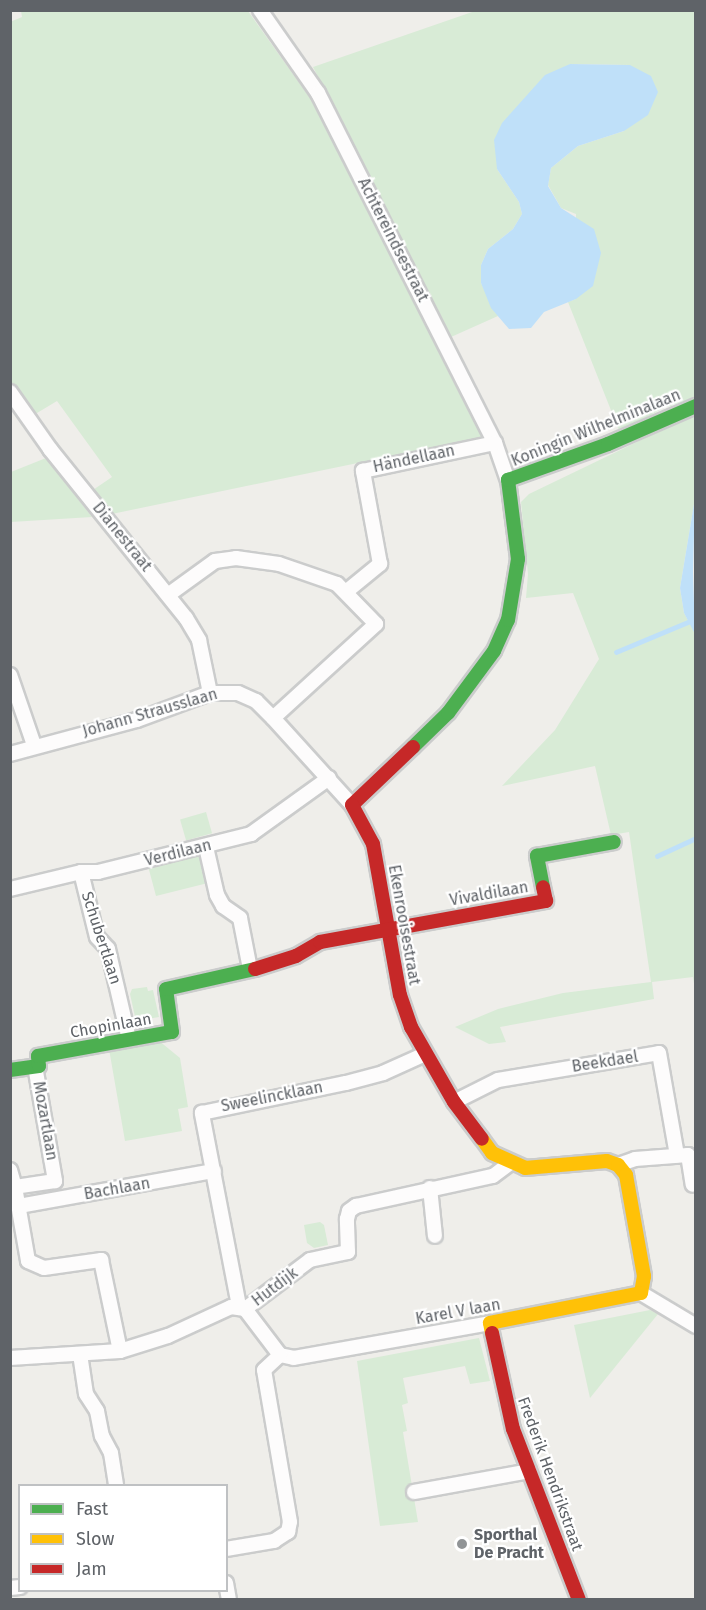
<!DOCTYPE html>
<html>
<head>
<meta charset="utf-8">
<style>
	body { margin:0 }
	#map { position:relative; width:706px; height:1610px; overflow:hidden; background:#efeeea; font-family:"Fira Sans",sans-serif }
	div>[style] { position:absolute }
	.green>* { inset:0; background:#d8ebd6; transform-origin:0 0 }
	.water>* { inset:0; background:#bfe0f9 }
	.stream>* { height:4.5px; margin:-2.25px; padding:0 2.25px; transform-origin:2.25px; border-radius:2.25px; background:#bfe0f9 }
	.roads { filter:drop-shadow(2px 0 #cbcccc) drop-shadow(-2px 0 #cbcccc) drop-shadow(0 2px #cbcccc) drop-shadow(0 -2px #cbcccc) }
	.street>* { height:14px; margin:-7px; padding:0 7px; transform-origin:7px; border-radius:7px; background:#fdfcfc }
	.fast>* { height:14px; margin:-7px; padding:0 7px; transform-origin:7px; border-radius:7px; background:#4caf50 }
	.slow>* { height:14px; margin:-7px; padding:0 7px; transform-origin:7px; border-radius:7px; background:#ffc107 }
	.jam>* { height:14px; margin:-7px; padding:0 7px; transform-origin:7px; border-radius:7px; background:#c62828 }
	.dots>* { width:16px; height:16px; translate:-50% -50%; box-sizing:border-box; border:3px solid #fff; border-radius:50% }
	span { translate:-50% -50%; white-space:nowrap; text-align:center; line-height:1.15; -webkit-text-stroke:4.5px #fff; paint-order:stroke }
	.street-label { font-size:16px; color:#5f6368 }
	.poi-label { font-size:16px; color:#5f6368; font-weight:700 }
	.left { translate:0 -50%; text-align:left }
	.frame { position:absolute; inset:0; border:12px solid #5f6368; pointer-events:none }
	.legend { position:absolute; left:18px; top:1484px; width:210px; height:108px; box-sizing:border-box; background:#fff; border:2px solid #bfc1c3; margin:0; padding:8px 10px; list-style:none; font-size:18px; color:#5f6368 }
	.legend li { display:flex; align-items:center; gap:12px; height:30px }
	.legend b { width:30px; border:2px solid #bfc1c3 }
</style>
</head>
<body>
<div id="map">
	<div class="green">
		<i style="clip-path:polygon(21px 11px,248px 11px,310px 98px,364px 194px,463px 386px,483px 437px,107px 515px,90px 492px,112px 477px,57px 401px,32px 416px,11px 386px,10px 22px,22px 17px)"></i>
		<i style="clip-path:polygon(475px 11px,695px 11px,695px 399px,663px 408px,620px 433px,568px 302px,576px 299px,576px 214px,561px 208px,548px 185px,551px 168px,578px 146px,624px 131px,630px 65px,570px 64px,497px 169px,519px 202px,522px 214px,513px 229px,488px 249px,481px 265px,481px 283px,498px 316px,451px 337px,313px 67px)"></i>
		<i style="clip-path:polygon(695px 414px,695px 498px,680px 588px,684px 613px,696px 634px,695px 990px,693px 977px,652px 982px,654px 999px,500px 1027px,506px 1042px,489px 1044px,455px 1027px,498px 1009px,563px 993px,651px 982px,629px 832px,611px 835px,595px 766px,502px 786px,555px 730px,599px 659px,573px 593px,526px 598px,528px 574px,521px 502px,529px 494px)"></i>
		<i style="clip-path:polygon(46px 458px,92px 517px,11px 522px,11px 472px)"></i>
		<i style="left:206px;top:812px;width:22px;height:27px;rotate:74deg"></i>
		<i style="clip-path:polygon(196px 855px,203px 860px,208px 883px,156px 896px,148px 866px)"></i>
		<i style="clip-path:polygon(147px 987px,148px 991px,153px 990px,159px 1017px,136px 1021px,130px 994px,132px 989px)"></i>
		<i style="clip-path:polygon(158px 1040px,180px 1058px,188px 1107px,178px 1109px,182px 1131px,125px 1141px,109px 1049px)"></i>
		<i style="clip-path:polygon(320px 1222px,324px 1225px,328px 1245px,314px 1248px,307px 1243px,304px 1225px)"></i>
		<i style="clip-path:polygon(650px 1310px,658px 1314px,590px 1398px,574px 1325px)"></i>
		<i style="clip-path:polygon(479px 1338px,490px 1381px,470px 1384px,465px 1366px,403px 1378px,408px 1403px,402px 1405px,407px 1431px,403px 1432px,418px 1522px,380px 1526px,357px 1361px)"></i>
	</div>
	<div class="water">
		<i style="clip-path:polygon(570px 64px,630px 65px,651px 76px,658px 92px,648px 115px,624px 131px,578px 146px,551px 168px,548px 186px,561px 208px,594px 229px,601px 253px,593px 286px,576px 299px,544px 312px,531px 328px,509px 329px,491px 308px,481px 283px,481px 265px,488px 249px,513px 229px,522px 214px,519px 202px,497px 169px,494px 140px,502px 123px,545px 75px)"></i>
		<i style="clip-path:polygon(695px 498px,693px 572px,695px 634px,684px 613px,680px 588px)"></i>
	</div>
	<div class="stream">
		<i style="left:616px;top:652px;width:78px;rotate:-22.6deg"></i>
		<i style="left:657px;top:856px;width:43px;rotate:-24.8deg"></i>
	</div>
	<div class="roads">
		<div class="street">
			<i style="left:260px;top:10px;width:101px;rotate:55.1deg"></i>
			<i style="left:318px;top:93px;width:392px;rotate:63.2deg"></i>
			<i style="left:495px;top:443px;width:39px;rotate:71deg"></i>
			<i style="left:10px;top:392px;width:70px;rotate:54.9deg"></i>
			<i style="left:50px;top:449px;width:217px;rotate:51.2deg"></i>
			<i style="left:186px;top:618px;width:26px;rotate:59deg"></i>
			<i style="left:199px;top:640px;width:54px;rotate:78.3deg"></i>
			<i style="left:347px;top:591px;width:43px;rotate:-39.3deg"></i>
			<i style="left:380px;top:564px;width:95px;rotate:-100.4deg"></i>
			<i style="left:363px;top:471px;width:135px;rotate:-12deg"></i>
			<i style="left:168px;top:595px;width:58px;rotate:-35.9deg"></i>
			<i style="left:215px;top:561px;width:21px;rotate:-8deg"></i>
			<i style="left:236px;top:558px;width:43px;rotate:7.9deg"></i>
			<i style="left:279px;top:564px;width:61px;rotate:19deg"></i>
			<i style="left:337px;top:584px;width:56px;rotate:45.7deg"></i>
			<i style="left:376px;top:624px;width:139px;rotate:137.6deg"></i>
			<i style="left:10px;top:675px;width:74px;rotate:71.1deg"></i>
			<i style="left:10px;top:754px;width:131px;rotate:-15deg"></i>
			<i style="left:137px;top:720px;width:78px;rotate:-20.3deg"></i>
			<i style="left:210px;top:693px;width:28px"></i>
			<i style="left:238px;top:693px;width:20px;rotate:24deg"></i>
			<i style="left:256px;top:701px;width:24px;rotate:45deg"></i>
			<i style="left:273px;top:718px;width:118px;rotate:47.8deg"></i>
			<i style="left:206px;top:847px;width:49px;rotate:77.1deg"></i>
			<i style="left:217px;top:895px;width:13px;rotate:61deg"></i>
			<i style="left:223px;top:906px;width:21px;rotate:35deg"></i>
			<i style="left:240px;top:918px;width:52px;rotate:78.9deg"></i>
			<i style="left:81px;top:872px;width:67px;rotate:76.2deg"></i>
			<i style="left:97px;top:937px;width:16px;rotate:47deg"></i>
			<i style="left:108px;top:949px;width:92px;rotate:76.9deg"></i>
			<i style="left:10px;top:889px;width:73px;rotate:-13.5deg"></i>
			<i style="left:81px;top:872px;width:17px"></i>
			<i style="left:98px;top:872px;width:158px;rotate:-13.9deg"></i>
			<i style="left:251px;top:834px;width:96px;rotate:-35.7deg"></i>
			<i style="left:35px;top:1066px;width:117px;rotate:80.1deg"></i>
			<i style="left:55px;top:1181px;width:40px;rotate:171.5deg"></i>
			<i style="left:15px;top:1187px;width:75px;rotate:80deg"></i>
			<i style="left:28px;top:1261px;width:17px;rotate:24deg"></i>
			<i style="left:44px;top:1268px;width:58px;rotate:-8deg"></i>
			<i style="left:101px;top:1260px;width:93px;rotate:78.2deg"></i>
			<i style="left:454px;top:1102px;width:49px;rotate:-26.6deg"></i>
			<i style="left:498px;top:1080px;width:163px;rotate:-9.5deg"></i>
			<i style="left:659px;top:1053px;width:104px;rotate:80deg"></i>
			<i style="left:618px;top:1165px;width:18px;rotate:-19deg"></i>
			<i style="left:635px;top:1159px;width:53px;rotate:-4.3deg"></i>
			<i style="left:688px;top:1155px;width:30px;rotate:81deg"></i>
			<i style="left:10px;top:1170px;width:18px;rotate:74deg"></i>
			<i style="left:430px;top:1188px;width:48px;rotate:84.1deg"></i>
			<i style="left:19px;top:1206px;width:198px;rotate:-10.2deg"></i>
			<i style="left:641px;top:1293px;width:64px;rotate:31deg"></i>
			<i style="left:239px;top:1306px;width:197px;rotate:-100.9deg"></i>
			<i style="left:202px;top:1113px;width:147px;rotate:-11.8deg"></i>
			<i style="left:346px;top:1083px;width:38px;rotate:-15deg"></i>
			<i style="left:383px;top:1073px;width:46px;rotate:-24.3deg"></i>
			<i style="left:245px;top:1309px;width:81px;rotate:-37deg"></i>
			<i style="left:310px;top:1260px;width:39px;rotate:-12deg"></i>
			<i style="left:348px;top:1252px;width:33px;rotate:-92deg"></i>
			<i style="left:347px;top:1219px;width:8px;rotate:-76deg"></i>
			<i style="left:349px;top:1211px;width:9px;rotate:-36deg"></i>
			<i style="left:356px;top:1206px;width:140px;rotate:-12.4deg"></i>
			<i style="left:493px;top:1176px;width:21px;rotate:-37deg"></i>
			<i style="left:80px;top:1354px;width:40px;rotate:81.5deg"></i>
			<i style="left:86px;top:1394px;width:20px;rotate:57deg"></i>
			<i style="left:97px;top:1411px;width:25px;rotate:79deg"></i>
			<i style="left:102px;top:1436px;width:19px;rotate:62deg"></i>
			<i style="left:111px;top:1453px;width:33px;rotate:81deg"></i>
			<i style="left:280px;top:1355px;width:14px;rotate:12deg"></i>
			<i style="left:294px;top:1358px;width:199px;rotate:-10.1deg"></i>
			<i style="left:10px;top:1358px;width:110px;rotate:-3.6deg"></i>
			<i style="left:120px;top:1351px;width:50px;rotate:-17.4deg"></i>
			<i style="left:168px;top:1336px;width:69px;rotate:-24.7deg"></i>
			<i style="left:231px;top:1307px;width:14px;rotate:8deg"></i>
			<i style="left:414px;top:1492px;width:117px;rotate:-10.3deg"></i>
			<i style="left:226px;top:1549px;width:49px;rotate:-9.5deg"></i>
			<i style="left:274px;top:1541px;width:17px;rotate:-33deg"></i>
			<i style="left:288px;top:1532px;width:10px;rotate:-79deg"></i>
			<i style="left:290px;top:1522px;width:154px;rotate:-99.7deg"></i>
			<i style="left:264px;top:1370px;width:22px;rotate:-43deg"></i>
			<i style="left:280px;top:1355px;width:58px;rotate:-127.3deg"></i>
			<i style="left:226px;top:1583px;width:17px;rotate:80deg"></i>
			<i style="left:10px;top:1588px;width:10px;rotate:-6deg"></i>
		</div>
		<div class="fast">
			<i style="left:413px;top:747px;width:49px;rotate:-44.2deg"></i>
			<i style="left:448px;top:713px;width:77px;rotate:-53.4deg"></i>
			<i style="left:494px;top:651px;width:34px;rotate:-66deg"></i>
			<i style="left:508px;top:620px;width:62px;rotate:-80.7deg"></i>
			<i style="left:518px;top:559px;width:80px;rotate:-97.2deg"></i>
			<i style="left:508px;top:480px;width:106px;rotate:-19.8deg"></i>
			<i style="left:608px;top:444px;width:96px;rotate:-23.4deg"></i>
			<i style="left:543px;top:887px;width:32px;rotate:-101deg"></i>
			<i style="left:537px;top:856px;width:78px;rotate:-10.3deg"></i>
			<i style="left:10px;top:1070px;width:29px;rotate:-8deg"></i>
			<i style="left:39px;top:1066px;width:10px;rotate:-96deg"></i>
			<i style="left:38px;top:1056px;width:136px;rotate:-10.2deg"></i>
			<i style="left:172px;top:1032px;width:43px;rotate:-97.9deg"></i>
			<i style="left:166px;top:989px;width:91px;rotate:-12.7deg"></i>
		</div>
		<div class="slow">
			<i style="left:482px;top:1139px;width:17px;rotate:54deg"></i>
			<i style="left:492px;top:1153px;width:36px;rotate:24deg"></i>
			<i style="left:525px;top:1168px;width:82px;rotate:-4.9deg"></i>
			<i style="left:607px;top:1161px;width:12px;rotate:20deg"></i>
			<i style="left:618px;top:1165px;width:13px;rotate:51deg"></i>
			<i style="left:626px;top:1175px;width:103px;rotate:79.9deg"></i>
			<i style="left:644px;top:1276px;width:17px;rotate:100deg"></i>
			<i style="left:641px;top:1293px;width:154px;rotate:168.8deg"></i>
			<i style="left:490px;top:1323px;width:10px;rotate:79deg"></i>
		</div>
		<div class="jam">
			<i style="left:413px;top:747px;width:84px;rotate:136.4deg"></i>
			<i style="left:352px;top:805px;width:44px;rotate:61.7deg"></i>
			<i style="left:373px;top:844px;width:153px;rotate:79.9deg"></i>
			<i style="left:400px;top:995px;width:34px;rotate:71deg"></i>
			<i style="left:411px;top:1027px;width:86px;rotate:60.2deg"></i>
			<i style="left:454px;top:1102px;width:46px;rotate:52.9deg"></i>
			<i style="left:255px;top:969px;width:43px;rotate:-17.6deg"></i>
			<i style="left:296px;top:956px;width:28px;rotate:-30deg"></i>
			<i style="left:320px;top:942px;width:230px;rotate:-10.3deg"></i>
			<i style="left:546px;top:901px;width:14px;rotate:-102deg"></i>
			<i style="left:492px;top:1333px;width:98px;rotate:77.7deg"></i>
			<i style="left:513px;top:1429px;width:183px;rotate:68.9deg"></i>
		</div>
	</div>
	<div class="dots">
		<i style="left:462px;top:1544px;background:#919496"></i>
	</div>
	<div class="street-label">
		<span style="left:393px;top:240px;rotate:63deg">Achtereindsestraat</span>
		<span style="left:596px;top:428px;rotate:-22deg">Koningin Wilhelminalaan</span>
		<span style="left:414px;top:459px;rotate:-12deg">Händellaan</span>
		<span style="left:122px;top:537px;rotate:51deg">Dianestraat</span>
		<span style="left:150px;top:713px;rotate:-16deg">Johann Strausslaan</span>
		<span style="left:178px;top:853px;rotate:-14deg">Verdilaan</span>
		<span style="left:489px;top:894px;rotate:-10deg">Vivaldilaan</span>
		<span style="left:404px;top:925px;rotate:80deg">Ekenrooisestraat</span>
		<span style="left:101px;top:938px;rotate:72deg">Schubertlaan</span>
		<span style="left:111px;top:1026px;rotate:-10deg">Chopinlaan</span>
		<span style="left:605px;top:1062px;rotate:-9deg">Beekdael</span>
		<span style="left:272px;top:1097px;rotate:-11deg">Sweelincklaan</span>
		<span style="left:45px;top:1121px;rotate:80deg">Mozartlaan</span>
		<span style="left:117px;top:1189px;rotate:-10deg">Bachlaan</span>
		<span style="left:275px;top:1287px;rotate:-37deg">Hutdijk</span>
		<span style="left:458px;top:1312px;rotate:-10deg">Karel V laan</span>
		<span style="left:550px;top:1474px;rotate:70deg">Frederik Hendrikstraat</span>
	</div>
	<div class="poi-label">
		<span class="left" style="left:474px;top:1544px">Sporthal<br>De Pracht</span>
	</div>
	<div class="frame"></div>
	<ul class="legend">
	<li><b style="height:8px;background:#4caf50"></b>Fast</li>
	<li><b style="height:8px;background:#ffc107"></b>Slow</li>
	<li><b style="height:8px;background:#c62828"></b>Jam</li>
	</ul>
</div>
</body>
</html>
